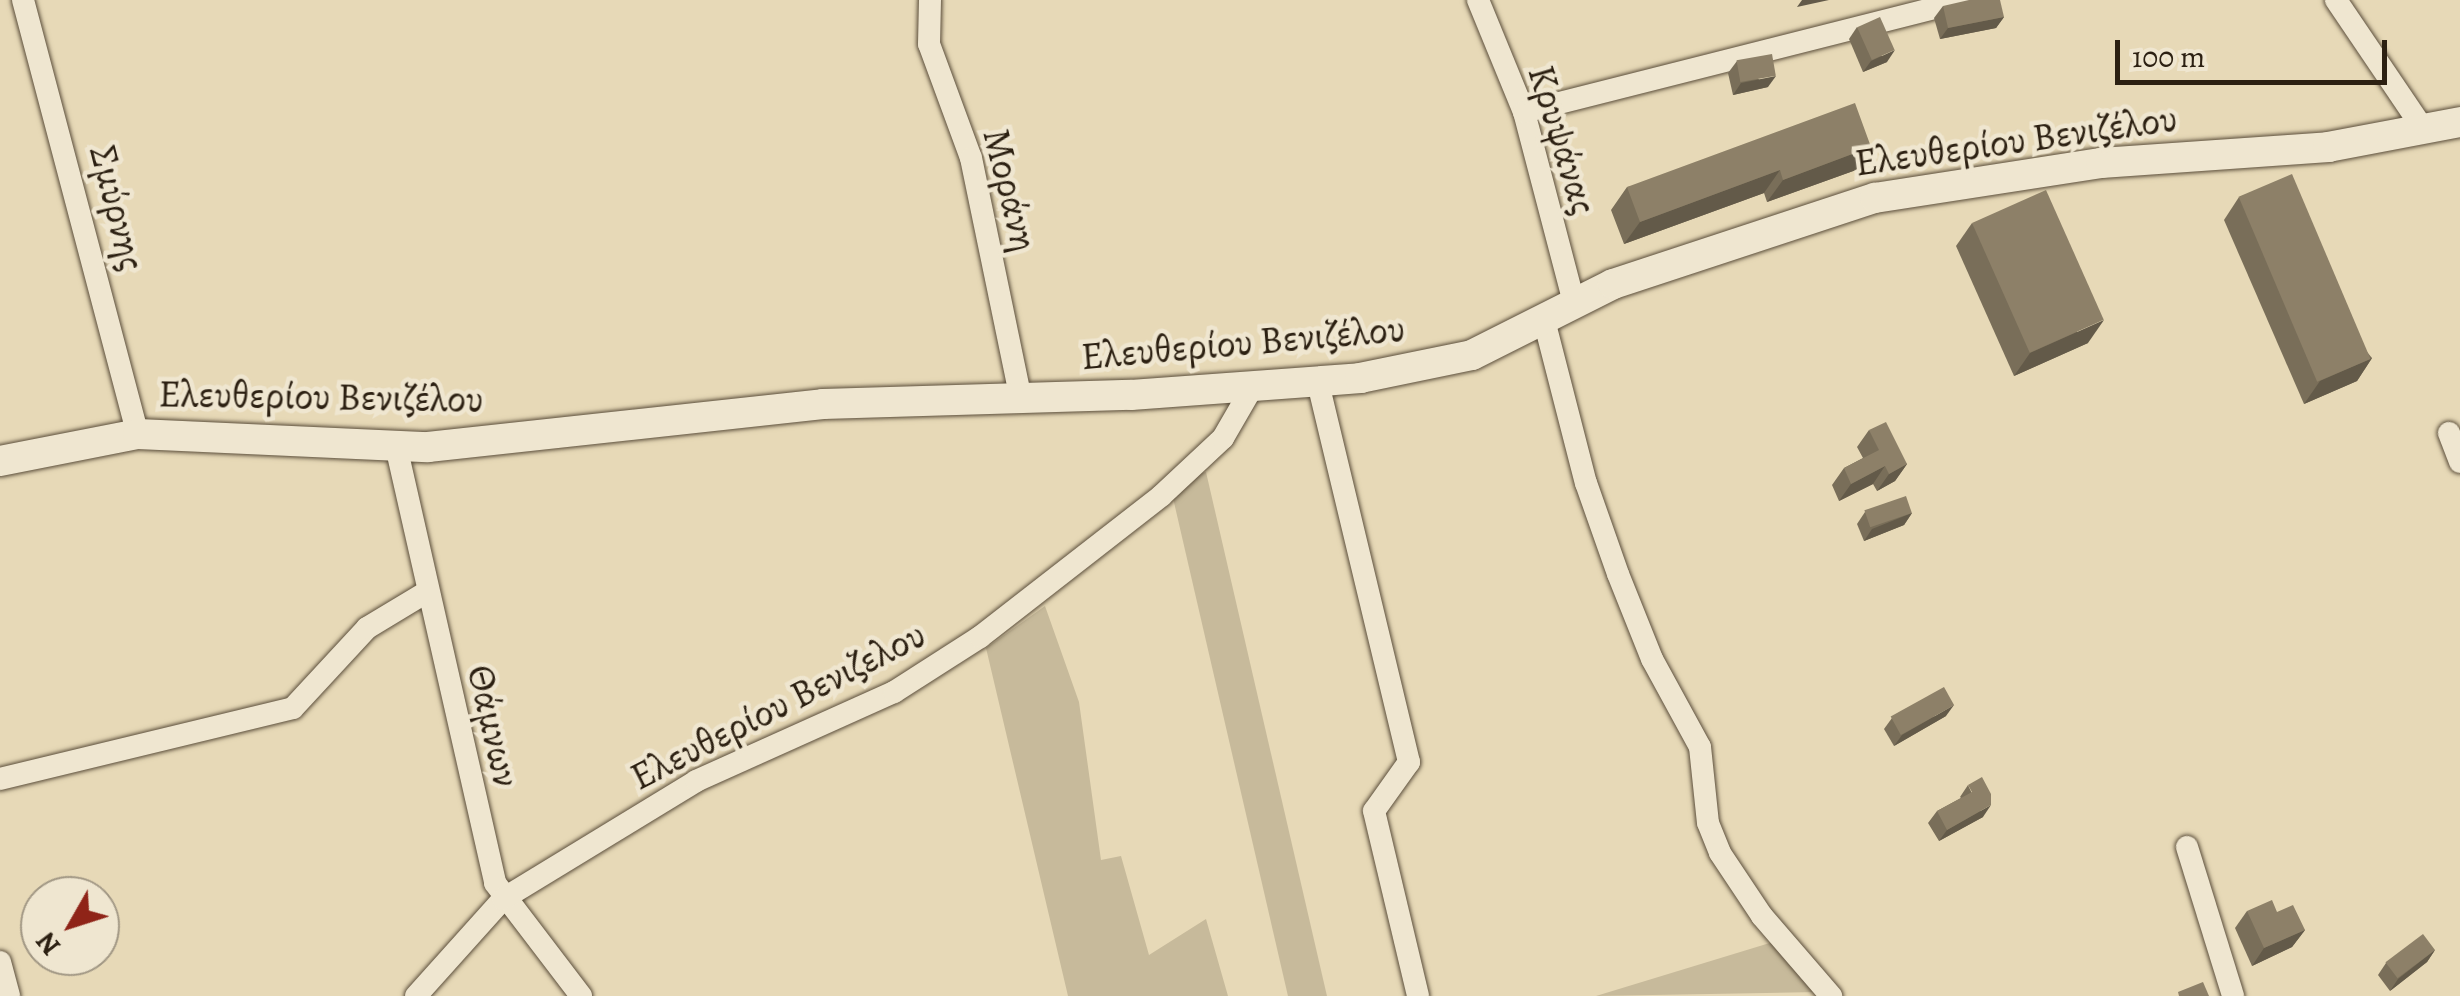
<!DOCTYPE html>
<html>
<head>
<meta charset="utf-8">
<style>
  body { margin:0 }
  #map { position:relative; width:2460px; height:996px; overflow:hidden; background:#e7d9b7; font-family:Alegreya,serif }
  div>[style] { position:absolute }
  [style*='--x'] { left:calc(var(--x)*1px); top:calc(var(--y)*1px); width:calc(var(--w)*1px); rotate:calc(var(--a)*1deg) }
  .green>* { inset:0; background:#c7ba9b; transform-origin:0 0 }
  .roads { filter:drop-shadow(0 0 2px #5b4e3b) drop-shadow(0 0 2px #5b4e3b) }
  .street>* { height:22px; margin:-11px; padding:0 11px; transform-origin:11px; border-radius:11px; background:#efe6d0 }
  .secondary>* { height:30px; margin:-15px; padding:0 15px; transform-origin:15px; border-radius:15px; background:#efe6d0 }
  .wall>* { inset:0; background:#796e59 }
  .shaded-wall>* { inset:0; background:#635a49 }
  .building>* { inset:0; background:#8d8068; transform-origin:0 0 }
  span { translate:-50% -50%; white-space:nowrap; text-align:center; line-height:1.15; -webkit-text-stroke:9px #efe6d0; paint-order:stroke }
  .street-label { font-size:38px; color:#2c2012 }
  .north { position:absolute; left:20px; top:876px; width:100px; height:100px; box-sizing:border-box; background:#efe6d0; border:2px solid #a19784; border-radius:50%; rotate:231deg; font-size:28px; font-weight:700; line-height:40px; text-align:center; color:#2c2012 }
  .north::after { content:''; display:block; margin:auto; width:35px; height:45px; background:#8f2418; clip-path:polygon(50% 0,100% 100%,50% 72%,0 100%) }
  .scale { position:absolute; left:2115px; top:40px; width:272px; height:45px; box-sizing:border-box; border:5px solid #2c2012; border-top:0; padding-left:12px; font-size:30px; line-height:35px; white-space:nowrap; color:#2c2012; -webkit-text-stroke:8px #efe6d0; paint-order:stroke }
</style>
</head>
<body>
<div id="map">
  <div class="green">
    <div style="left:1206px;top:472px;width:539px;height:38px;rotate:77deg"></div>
    <div style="clip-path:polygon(1045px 606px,1079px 702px,1101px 860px,1121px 856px,1149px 955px,1206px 919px,1228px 996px,1068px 996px,986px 648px)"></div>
    <div style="clip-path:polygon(1773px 942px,1819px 992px,1596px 996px)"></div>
  </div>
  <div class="roads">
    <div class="street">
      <div style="--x:23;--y:0;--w:449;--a:75.2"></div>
      <div style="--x:930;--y:0;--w:44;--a:91.3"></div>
      <div style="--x:929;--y:44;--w:121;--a:69.8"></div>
      <div style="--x:971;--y:158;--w:246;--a:78.3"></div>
      <div style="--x:1478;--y:0;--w:121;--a:67.7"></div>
      <div style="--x:1524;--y:112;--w:196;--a:75.3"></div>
      <div style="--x:2336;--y:0;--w:157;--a:55.9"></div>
      <div style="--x:1524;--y:112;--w:458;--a:-14.2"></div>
      <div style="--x:1544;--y:320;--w:168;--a:75.6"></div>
      <div style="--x:1586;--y:483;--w:96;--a:70.6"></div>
      <div style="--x:1618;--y:574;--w:92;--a:68.2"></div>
      <div style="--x:1652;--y:659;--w:100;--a:61.4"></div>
      <div style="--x:1700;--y:747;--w:76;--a:84"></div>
      <div style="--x:1708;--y:823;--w:32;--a:68"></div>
      <div style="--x:1720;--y:853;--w:76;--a:56.3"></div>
      <div style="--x:1762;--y:916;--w:106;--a:49.2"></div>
      <div style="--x:1318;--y:383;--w:390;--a:76.5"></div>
      <div style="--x:1409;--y:762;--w:60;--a:125.5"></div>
      <div style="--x:1374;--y:811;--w:190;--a:76.6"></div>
      <div style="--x:2449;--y:433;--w:31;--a:69"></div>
      <div style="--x:396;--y:446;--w:448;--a:77.2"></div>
      <div style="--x:495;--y:883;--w:142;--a:52.7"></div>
      <div style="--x:0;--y:779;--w:301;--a:-13.6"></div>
      <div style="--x:293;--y:708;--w:109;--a:-47.2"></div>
      <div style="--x:367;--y:628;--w:68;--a:-31.1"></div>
      <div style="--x:2187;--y:847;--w:156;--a:72.8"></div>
      <div style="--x:0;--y:962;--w:35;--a:75"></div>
      <div style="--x:416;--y:996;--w:130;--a:-48.1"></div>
      <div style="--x:503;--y:899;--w:226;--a:-31.4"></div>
      <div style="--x:696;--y:781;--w:217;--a:-24.2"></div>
      <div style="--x:894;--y:692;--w:102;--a:-32.6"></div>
      <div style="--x:980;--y:637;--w:229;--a:-37.9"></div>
      <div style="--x:1161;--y:496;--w:85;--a:-43.1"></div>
      <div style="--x:1223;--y:438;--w:58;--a:-59.9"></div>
    </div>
    <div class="secondary">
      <div style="--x:0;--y:461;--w:141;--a:-11.1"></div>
      <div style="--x:138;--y:434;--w:290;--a:2.6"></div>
      <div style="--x:428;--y:447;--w:397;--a:-6.2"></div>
      <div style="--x:823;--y:404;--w:308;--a:-1.7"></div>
      <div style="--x:1131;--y:395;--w:230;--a:-4.2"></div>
      <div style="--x:1360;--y:378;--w:114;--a:-11.6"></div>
      <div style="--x:1472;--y:355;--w:158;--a:-26.7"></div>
      <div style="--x:1613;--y:284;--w:276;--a:-18.2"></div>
      <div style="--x:1875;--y:198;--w:229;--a:-8.8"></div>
      <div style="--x:2101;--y:163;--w:228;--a:-4"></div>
      <div style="--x:2328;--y:147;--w:134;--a:-10.7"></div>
    </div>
  </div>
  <div class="wall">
    <div style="clip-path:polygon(1943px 6px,2004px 17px,1996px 28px,1940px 39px,1934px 18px)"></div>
    <div style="clip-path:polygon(1857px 27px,1887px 62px,1863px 72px,1849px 39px)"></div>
    <div style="clip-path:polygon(1737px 61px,1768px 87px,1733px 95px,1728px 73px)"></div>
    <div style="clip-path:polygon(1871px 147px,1856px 170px,1767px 202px,1764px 193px,1624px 244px,1611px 210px,1627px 187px)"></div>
    <div style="clip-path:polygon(2239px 197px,2372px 358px,2357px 381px,2304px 404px,2224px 220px)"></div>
    <div style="clip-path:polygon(1972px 223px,2088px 343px,2014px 376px,1956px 246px)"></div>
    <div style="clip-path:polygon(1869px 430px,1907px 464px,1895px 481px,1877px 491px,1873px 484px,1839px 501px,1832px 485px,1844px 468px,1863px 458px,1857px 447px)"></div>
    <div style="clip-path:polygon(1865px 512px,1912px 513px,1904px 525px,1864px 541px,1857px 524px)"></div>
    <div style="clip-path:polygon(1946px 716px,1894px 746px,1884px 729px,1892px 718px)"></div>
    <div style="clip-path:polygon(1968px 785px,1983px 817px,1939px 841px,1928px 823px,1937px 811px,1961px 798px,1960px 797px)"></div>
    <div style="clip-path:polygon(2247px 911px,2277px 912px,2305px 930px,2292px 947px,2252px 966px,2235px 928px)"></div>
    <div style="clip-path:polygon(2435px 950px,2427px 962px,2390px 991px,2378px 975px,2386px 963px)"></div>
  </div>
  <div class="shaded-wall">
    <div style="clip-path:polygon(1802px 0,1829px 0,1797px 7px)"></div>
    <div style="clip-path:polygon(2004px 17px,1996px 28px,1940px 39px,1948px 28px)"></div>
    <div style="clip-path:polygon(1895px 50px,1887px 62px,1863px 72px,1871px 61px)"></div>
    <div style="clip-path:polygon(1776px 76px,1768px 87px,1733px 95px,1741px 83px)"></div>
    <div style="clip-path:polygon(1871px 147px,1856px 170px,1767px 202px,1783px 180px)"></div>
    <div style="clip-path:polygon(1780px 170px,1764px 193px,1624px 244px,1640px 222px)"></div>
    <div style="clip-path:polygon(2104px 320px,2088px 343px,2014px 376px,2030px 353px)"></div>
    <div style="clip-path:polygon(2372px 358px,2357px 381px,2304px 404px,2320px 381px)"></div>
    <div style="clip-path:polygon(1907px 464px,1895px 481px,1877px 491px,1889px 474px)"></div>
    <div style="clip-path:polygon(1885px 466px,1873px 484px,1839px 501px,1851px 484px)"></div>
    <div style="clip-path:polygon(1912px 513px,1904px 525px,1864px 541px,1872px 529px)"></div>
    <div style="clip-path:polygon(1954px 705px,1946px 716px,1894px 746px,1902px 735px)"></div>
    <div style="clip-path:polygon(1991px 805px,1983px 817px,1939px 841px,1947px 830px)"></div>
    <div style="clip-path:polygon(2305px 930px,2292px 947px,2252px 966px,2264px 948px)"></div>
    <div style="clip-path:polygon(2435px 950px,2427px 962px,2390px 991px,2398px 979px)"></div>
  </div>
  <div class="building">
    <div style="clip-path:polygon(1969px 0,2000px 0,2004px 17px,1948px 28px,1943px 6px)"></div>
    <div style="left:1880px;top:17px;width:36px;height:25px;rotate:66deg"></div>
    <div style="left:1772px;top:54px;width:22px;height:36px;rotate:80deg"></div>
    <div style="clip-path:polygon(1855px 103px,1871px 147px,1783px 180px,1780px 170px,1640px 222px,1627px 187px)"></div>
    <div style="left:2292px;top:174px;width:201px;height:58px;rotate:67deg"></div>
    <div style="left:2046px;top:190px;width:142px;height:81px;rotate:66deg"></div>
    <div style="clip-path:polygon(1886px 422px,1907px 464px,1889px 474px,1885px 466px,1851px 484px,1844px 468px,1879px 450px,1869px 430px)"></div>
    <div style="left:1906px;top:496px;width:18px;height:44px;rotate:71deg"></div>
    <div style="left:1944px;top:687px;width:21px;height:61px;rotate:61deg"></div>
    <div style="clip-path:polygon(1982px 777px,1991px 794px,1991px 805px,1947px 830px,1937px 811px,1972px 792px,1968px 785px)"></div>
    <div style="clip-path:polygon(2272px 900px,2277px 912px,2293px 905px,2305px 930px,2264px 948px,2247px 911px)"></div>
    <div style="left:2423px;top:934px;width:20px;height:47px;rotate:53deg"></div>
    <div style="clip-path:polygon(2203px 982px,2209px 996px,2179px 996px,2178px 992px)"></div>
  </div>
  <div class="street-label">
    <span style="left:1562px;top:140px;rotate:73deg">Κρυψάνας</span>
    <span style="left:2016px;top:141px;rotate:-8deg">Ελευθερίου Βενιζέλου</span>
    <span style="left:1010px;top:190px;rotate:76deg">Μοράνη</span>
    <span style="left:117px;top:208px;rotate:76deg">Σμύρνης</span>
    <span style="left:1243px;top:343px;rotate:-5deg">Ελευθερίου Βενιζέλου</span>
    <span style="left:321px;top:397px;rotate:1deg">Ελευθερίου Βενιζέλου</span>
    <span style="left:778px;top:706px;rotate:-27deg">Ελευθερίου Βενιζελου</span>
    <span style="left:493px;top:726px;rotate:77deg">Θάμνων</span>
  </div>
  <div class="north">N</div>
  <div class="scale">100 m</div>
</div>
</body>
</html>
